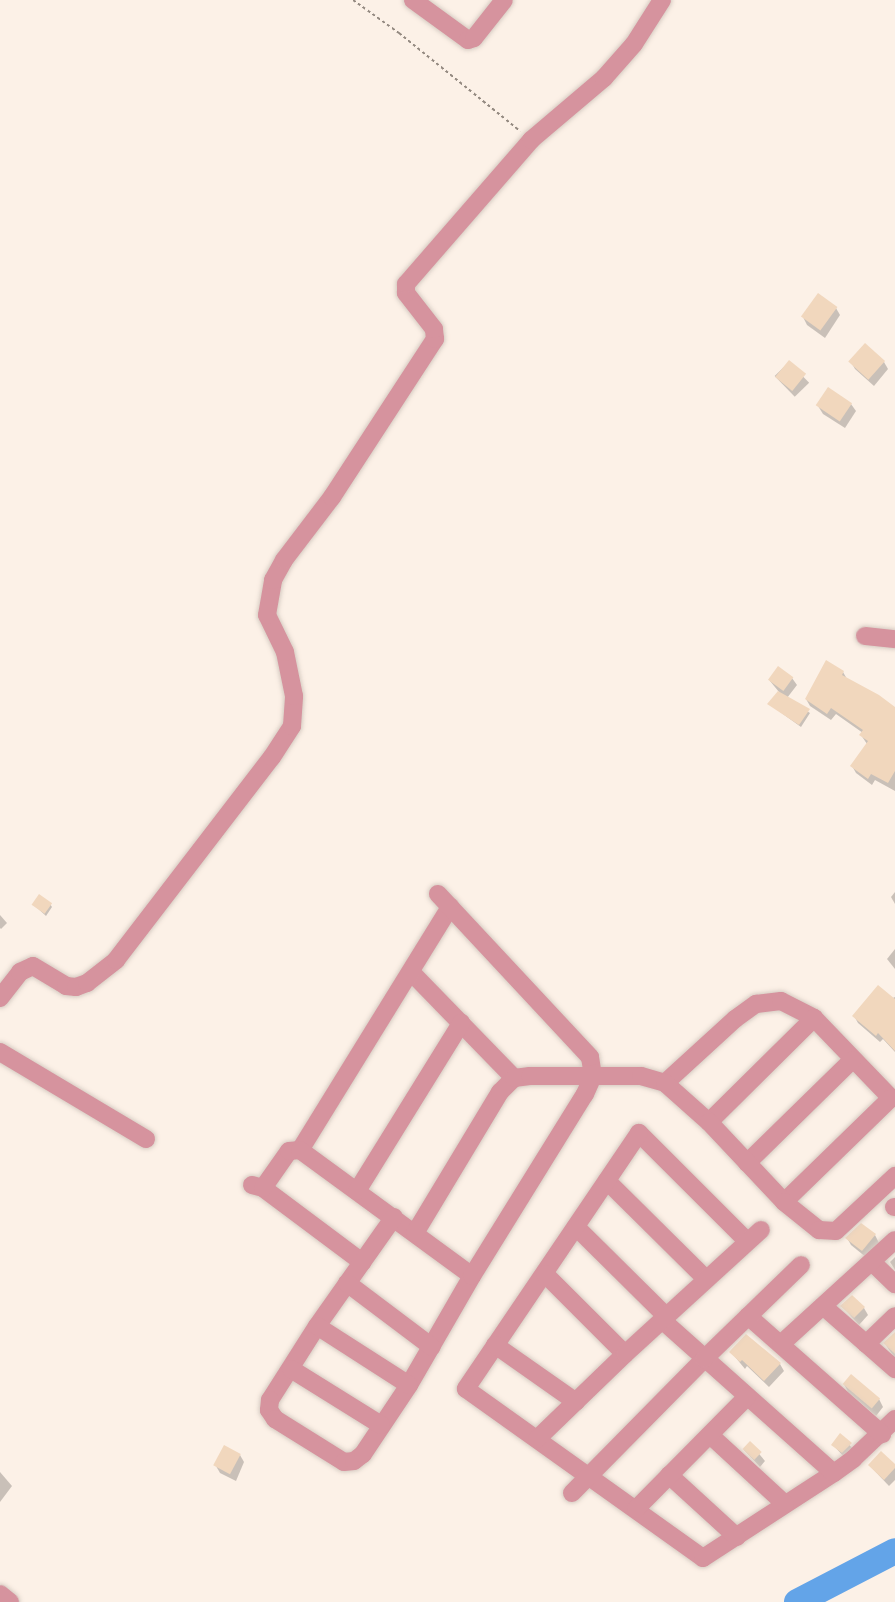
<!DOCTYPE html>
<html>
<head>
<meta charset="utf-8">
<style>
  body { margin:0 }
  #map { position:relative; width:895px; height:1602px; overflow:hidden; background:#fcf1e7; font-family:Mulish,sans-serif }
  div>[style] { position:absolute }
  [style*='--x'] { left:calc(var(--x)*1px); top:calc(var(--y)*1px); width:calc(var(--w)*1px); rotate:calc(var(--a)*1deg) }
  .shadow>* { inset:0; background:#0003; transform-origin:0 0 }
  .river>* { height:26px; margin:-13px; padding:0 13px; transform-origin:13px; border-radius:13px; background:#63a4e8 }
  .building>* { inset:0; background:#f1d7bd; transform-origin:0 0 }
  .path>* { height:2px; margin-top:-1px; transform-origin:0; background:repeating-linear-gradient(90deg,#938980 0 3px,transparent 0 6px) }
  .roads { filter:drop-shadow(0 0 2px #d7ccc3) drop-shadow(0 0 2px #d7ccc3) }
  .minor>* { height:18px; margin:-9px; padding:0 9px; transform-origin:9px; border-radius:9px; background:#d6939e }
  span { translate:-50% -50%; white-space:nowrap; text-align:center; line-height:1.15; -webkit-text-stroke:5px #fff; paint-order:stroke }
</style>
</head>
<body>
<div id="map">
  <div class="shadow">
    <div style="clip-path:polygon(836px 308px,840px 315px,825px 338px,807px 325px,803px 317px)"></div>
    <div style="left:789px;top:362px;width:29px;height:20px;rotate:46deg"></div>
    <div style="clip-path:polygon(851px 362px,884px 362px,888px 369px,874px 386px,855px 369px)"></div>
    <div style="clip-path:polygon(851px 404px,856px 411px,845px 428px,823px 414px,818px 406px)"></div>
    <div style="clip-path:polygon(779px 668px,792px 678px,797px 685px,787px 698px,810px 713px,801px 727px,769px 704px,779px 692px,770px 681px)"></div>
    <div style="clip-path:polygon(843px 672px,847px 679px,895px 709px,895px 791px,875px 780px,872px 785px,856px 773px,852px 766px,867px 744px,861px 735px,863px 733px,836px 714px,831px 720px,810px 706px,806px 699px)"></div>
    <div style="clip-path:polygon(895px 892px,895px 904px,891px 897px)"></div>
    <div style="clip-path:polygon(50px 904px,52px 907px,46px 916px,34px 905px)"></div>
    <div style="clip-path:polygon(0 915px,7px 923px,1px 929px,0 928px)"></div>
    <div style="clip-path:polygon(895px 949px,895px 969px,887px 959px)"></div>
    <div style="clip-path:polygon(895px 997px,895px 1052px,883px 1039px,880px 1042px,858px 1023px,854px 1016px)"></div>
    <div style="clip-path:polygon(875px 1235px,879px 1243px,867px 1258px,851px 1245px,847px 1238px)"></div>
    <div style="clip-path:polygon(895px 1257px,895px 1270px,890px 1262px)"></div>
    <div style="clip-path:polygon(842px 1306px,864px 1308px,868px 1315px,859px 1325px)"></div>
    <div style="clip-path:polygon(895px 1334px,895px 1358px,885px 1344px)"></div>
    <div style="clip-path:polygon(746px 1336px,780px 1364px,784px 1371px,769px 1387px,747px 1366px,745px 1369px,731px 1352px)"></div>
    <div style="clip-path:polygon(844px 1384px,879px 1399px,883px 1407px,876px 1416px,848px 1392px)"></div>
    <div style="left:841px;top:1436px;width:21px;height:12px;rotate:47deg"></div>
    <div style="clip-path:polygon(750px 1443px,765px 1461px,760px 1467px,744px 1450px)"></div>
    <div style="clip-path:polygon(240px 1455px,244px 1462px,236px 1481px,220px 1473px,216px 1466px)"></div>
    <div style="clip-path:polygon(870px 1466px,895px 1466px,895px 1480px,889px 1486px)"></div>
    <div style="clip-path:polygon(0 1472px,12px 1486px,0 1502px)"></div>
  </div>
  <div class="river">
    <div style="--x:797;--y:1602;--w:110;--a:-27.5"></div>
  </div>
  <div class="building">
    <div style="left:818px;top:293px;width:24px;height:29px;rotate:36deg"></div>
    <div style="left:865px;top:343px;width:27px;height:25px;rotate:42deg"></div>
    <div style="left:789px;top:360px;width:22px;height:22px;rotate:39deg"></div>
    <div style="left:828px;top:387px;width:29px;height:22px;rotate:34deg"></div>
    <div style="clip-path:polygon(826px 660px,844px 671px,842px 675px,879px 695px,895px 707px,895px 771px,888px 783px,871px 774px,868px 779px,850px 766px,868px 741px,859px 735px,863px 730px,831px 708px,827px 714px,805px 699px)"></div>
    <div style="left:778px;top:666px;width:19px;height:17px;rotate:36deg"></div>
    <div style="clip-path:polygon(778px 691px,810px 709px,799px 725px,767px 704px)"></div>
    <div style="left:39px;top:894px;width:16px;height:13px;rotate:35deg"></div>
    <div style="clip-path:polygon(878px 985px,895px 999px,895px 1051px,878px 1033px,876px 1036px,852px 1016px)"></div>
    <div style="clip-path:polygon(861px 1223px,876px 1234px,862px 1251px,845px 1238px)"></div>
    <div style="clip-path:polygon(852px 1295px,865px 1307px,854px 1318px,840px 1306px)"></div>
    <div style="clip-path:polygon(895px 1332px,895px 1354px,883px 1343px)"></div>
    <div style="clip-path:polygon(746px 1334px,781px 1363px,764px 1381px,742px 1360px,740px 1362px,729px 1352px)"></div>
    <div style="left:851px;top:1374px;width:38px;height:13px;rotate:40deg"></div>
    <div style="clip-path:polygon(840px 1433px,852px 1443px,842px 1453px,831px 1445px)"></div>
    <div style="left:750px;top:1441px;width:16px;height:11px;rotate:43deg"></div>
    <div style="left:224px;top:1445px;width:19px;height:23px;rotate:28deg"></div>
    <div style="clip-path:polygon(881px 1451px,895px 1464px,895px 1468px,884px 1480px,868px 1465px)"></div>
  </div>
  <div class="path">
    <div style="--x:353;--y:0;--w:57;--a:35.7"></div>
    <div style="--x:399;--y:33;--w:156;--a:39"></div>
  </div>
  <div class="roads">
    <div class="minor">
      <div style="--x:413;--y:0;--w:68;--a:36"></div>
      <div style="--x:468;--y:40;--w:6;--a:-18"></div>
      <div style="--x:474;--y:38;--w:48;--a:-51.7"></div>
      <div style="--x:865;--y:636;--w:30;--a:6"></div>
      <div style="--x:411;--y:972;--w:148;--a:45.8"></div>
      <div style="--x:0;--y:998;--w:33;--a:-52"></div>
      <div style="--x:20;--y:972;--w:14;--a:-25"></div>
      <div style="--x:33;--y:966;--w:39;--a:31"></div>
      <div style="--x:66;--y:986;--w:10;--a:6"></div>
      <div style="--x:76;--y:987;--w:12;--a:-20"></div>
      <div style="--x:87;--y:983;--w:37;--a:-38"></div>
      <div style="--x:116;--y:960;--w:256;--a:-52.5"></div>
      <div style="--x:272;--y:757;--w:37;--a:-57"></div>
      <div style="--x:292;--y:726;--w:30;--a:-86"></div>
      <div style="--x:294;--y:696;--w:45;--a:-101.6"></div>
      <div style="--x:285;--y:652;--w:41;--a:-115.9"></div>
      <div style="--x:267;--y:615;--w:36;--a:-80"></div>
      <div style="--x:273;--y:580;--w:23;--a:-61"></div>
      <div style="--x:284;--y:560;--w:79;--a:-52.7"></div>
      <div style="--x:332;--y:497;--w:189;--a:-56.9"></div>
      <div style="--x:435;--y:339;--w:10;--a:-96"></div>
      <div style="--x:434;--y:329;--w:46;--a:-127.9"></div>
      <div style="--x:406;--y:293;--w:9;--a:-90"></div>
      <div style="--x:406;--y:284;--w:191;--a:-49"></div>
      <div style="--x:531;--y:140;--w:96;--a:-40.3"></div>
      <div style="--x:604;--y:78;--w:45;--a:-48.6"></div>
      <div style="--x:634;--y:44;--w:52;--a:-57.5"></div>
      <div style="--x:0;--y:1052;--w:170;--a:30.8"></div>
      <div style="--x:665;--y:1083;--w:95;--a:-42.4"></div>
      <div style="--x:735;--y:1019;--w:26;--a:-36"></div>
      <div style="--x:756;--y:1004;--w:25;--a:-7"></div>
      <div style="--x:781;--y:1001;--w:37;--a:27"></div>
      <div style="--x:814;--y:1018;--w:111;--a:46.1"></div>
      <div style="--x:891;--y:1098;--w:149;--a:135.8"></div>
      <div style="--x:709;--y:1122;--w:148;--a:-44.7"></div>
      <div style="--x:300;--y:1150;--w:286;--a:-58.3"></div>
      <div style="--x:747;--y:1163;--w:147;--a:-44.4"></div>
      <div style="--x:607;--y:1181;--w:139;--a:44.7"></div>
      <div style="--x:252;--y:1185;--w:11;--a:15"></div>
      <div style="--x:263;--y:1188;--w:124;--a:36.8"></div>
      <div style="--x:263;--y:1188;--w:45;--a:-54.9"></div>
      <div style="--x:289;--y:1151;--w:11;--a:-5"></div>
      <div style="--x:300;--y:1150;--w:213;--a:36.2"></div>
      <div style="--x:357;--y:1191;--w:198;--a:-58.2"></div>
      <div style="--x:894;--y:1207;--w:1;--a:0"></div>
      <div style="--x:394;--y:1217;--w:133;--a:125.2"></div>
      <div style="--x:317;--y:1326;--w:88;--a:122.4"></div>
      <div style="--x:270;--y:1400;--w:10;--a:96"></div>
      <div style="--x:269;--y:1410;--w:11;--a:56"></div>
      <div style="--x:275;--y:1419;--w:81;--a:31.9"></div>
      <div style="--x:344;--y:1462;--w:10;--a:-6"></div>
      <div style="--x:354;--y:1461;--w:11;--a:-38"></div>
      <div style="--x:363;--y:1454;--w:83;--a:-56.3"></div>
      <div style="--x:409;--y:1385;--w:126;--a:-60"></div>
      <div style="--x:472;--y:1276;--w:214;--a:-58.2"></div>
      <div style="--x:585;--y:1094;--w:20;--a:-66"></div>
      <div style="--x:593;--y:1076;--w:19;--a:-99"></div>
      <div style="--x:590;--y:1057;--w:223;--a:-133"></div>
      <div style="--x:576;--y:1227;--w:127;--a:44.7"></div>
      <div style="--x:415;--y:1233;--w:165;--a:-58.9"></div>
      <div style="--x:500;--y:1092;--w:20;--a:-45"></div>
      <div style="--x:514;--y:1078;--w:16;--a:-7"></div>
      <div style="--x:530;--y:1076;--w:111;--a:0"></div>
      <div style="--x:641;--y:1076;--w:25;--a:16"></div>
      <div style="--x:665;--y:1083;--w:59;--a:41.6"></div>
      <div style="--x:709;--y:1122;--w:110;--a:46.8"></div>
      <div style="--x:784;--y:1202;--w:45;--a:38.7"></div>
      <div style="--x:819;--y:1230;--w:17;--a:3"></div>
      <div style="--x:836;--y:1231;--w:81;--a:-43"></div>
      <div style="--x:747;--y:1241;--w:153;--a:-135"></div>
      <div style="--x:639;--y:1133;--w:309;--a:124.1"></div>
      <div style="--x:466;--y:1389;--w:291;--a:35.5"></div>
      <div style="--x:703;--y:1558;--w:156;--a:-33"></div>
      <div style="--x:834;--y:1473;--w:24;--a:-36"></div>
      <div style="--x:853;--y:1459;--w:58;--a:-43.6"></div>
      <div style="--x:872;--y:1262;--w:32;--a:44"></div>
      <div style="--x:545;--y:1274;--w:113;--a:45"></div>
      <div style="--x:347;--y:1283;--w:106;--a:37"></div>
      <div style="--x:823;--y:1306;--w:96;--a:41.2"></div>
      <div style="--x:748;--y:1316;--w:179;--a:41.4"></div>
      <div style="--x:662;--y:1320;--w:230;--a:41.7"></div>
      <div style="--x:317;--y:1326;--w:109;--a:32.7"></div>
      <div style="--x:781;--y:1344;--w:154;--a:-42.4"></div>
      <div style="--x:866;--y:1344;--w:40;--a:-44"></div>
      <div style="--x:495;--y:1345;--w:99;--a:35.1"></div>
      <div style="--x:291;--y:1369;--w:106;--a:31.9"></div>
      <div style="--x:710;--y:1435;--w:102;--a:42.6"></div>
      <div style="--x:537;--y:1439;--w:122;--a:-44"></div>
      <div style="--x:625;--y:1354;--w:184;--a:-42.4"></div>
      <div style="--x:669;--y:1475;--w:92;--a:42.4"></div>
      <div style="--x:572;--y:1493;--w:188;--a:-45.4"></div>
      <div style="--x:704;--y:1359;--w:135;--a:-44.1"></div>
      <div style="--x:636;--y:1509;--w:158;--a:-45.3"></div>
      <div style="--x:0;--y:1594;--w:13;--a:39"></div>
    </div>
  </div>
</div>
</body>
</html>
